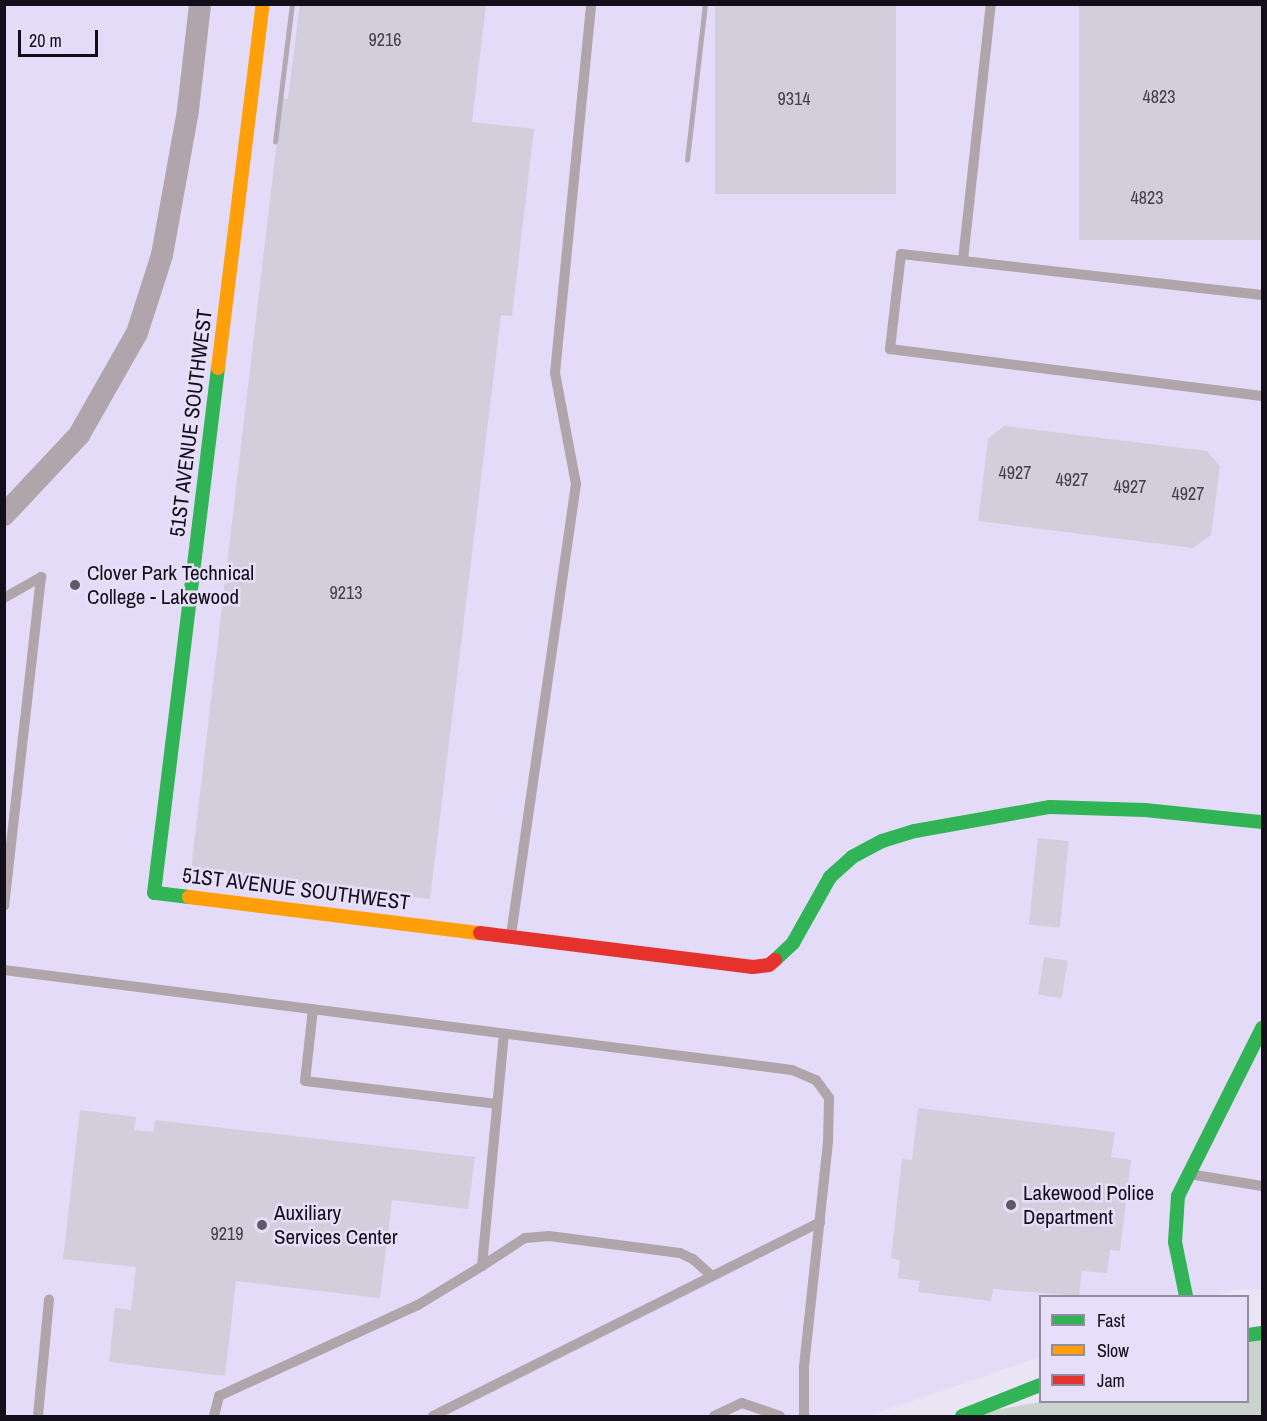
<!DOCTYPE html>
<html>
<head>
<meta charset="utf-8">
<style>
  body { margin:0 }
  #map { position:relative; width:1267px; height:1421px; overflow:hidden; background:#eae5f4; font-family:"Archivo Narrow",sans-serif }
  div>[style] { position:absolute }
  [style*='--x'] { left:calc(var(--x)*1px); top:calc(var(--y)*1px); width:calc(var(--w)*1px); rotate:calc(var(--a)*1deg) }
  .built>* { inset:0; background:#e4dbf8 }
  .green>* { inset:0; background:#cad3cd }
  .building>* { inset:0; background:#d2cedb; transform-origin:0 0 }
  .lane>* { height:10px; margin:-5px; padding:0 5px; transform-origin:5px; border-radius:5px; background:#b1a5ac }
  .street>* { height:22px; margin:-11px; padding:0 11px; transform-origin:11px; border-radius:11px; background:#b1a5ac }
  .fast>* { height:14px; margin:-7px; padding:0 7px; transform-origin:7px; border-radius:7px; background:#30b455 }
  .slow>* { height:14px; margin:-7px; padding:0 7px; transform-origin:7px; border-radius:7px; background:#ff9f0a }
  .jam>* { height:14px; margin:-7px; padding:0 7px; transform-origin:7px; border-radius:7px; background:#e5322d }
  .rail>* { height:4.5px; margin:-2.25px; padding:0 2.25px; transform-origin:2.25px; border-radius:2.25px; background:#b1aab3 }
  .dots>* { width:16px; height:16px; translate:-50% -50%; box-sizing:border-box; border:3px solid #e7dffa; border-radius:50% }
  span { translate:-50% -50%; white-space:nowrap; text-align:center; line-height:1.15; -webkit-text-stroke:5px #e7dffa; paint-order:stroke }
  .number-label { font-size:18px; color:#44404b }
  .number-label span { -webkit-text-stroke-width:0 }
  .street-label { font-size:21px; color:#130f1a }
  .poi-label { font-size:21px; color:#130f1a }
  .left { translate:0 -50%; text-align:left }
  .frame { position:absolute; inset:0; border:6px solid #130f1a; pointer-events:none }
  .legend { position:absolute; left:1039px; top:1295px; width:210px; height:108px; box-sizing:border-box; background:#e7dffa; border:2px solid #928ca0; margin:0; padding:8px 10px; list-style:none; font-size:18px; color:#130f1a }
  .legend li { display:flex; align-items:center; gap:12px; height:30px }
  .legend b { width:30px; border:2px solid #928ca0 }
  .scale { position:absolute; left:18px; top:30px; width:80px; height:27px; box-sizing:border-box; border:3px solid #130f1a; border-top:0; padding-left:8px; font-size:18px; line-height:21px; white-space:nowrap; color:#130f1a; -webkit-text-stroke:4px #e7dffa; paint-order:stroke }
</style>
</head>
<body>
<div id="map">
  <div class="built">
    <div style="clip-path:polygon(5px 5px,1262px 5px,1262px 1289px,1235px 1290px,1217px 1296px,1040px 1296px,1040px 1357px,869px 1416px,5px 1416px)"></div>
  </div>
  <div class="green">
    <div style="clip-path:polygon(1262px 1333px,1262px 1416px,962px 1416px,1040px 1402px,1248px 1402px,1248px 1335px)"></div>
  </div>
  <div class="building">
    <div style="clip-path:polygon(300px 4px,486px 4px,472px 122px,534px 129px,512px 316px,501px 315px,430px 899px,191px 870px,282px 98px,288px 99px)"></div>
    <div style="left:715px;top:4px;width:181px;height:190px"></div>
    <div style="left:1079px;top:4px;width:183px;height:236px"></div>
    <div style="clip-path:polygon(1004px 426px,1207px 451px,1220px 467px,1211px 535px,1193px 548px,978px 521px,988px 439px)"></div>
    <div style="left:1038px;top:838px;width:31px;height:87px;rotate:6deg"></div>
    <div style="left:1044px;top:957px;width:24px;height:38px;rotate:9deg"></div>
    <div style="clip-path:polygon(918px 1108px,1115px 1132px,1111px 1157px,1131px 1160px,1120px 1251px,1110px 1250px,1107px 1273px,1082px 1271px,1079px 1296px,993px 1289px,991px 1301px,918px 1292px,920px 1281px,898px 1278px,900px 1260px,891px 1258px,902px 1159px,912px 1160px)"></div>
    <div style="clip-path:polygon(80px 1110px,136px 1117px,134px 1130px,154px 1132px,155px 1120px,475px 1157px,468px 1209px,392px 1200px,380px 1298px,236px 1281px,225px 1376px,109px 1362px,115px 1308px,131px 1310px,136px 1267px,63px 1259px)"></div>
  </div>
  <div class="lane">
    <div style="--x:963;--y:260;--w:258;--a:-83.8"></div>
    <div style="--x:1262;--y:295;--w:363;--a:-173.5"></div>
    <div style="--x:901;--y:254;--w:96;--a:96.6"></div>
    <div style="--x:890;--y:349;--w:375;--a:7.2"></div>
    <div style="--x:4;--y:598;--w:43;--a:-29.6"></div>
    <div style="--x:41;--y:577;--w:331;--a:96.4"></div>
    <div style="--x:511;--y:935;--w:456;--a:-81.8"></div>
    <div style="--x:576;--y:484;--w:113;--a:-100.7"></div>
    <div style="--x:555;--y:373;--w:371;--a:-84.4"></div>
    <div style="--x:4;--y:970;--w:794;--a:7.23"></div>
    <div style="--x:792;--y:1070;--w:26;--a:23"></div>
    <div style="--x:816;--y:1080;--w:22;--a:54"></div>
    <div style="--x:829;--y:1098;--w:44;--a:91.3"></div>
    <div style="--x:828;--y:1142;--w:227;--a:96.1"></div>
    <div style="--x:804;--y:1368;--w:48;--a:90"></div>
    <div style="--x:313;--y:1009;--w:72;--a:96.3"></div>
    <div style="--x:305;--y:1081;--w:193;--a:6.8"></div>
    <div style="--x:1189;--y:1174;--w:74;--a:9.3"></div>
    <div style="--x:482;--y:1266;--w:51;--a:-33.1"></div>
    <div style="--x:525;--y:1238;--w:24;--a:-5"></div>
    <div style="--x:549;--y:1236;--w:132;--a:7.4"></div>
    <div style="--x:680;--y:1253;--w:14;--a:25"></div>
    <div style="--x:693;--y:1259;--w:25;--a:42"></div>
    <div style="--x:38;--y:1416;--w:117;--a:-84.6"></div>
    <div style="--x:214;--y:1416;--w:21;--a:-76"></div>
    <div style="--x:219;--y:1396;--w:219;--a:-24.6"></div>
    <div style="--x:418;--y:1305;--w:75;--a:-31.4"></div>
    <div style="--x:482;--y:1266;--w:232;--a:-84.6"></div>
    <div style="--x:433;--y:1416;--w:433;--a:-26.6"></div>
    <div style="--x:714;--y:1416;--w:31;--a:-25"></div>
    <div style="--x:742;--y:1403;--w:40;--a:18.9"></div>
  </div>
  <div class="street">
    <div style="--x:4;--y:515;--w:110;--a:-46.8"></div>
    <div style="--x:79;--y:435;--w:117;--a:-60.4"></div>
    <div style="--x:137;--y:333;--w:82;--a:-72.2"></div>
    <div style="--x:162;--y:255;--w:147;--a:-79.8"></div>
    <div style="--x:188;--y:110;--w:107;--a:-83.5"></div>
  </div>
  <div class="fast">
    <div style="--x:189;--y:897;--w:35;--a:-173"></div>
    <div style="--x:154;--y:893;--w:529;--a:-83.05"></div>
    <div style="--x:775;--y:960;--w:25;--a:-43"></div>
    <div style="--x:793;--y:943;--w:76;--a:-60.7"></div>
    <div style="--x:830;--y:877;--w:30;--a:-42"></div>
    <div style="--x:852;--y:857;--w:34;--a:-28"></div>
    <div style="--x:882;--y:841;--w:34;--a:-17"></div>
    <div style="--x:915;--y:831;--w:137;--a:-10.1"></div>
    <div style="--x:1050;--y:807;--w:95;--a:1.8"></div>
    <div style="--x:1145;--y:810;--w:118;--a:5.9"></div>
    <div style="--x:1186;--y:1296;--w:55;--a:-101.5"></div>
    <div style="--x:1175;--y:1242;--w:46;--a:-86.3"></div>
    <div style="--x:1178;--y:1196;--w:188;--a:-63.4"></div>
    <div style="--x:1248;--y:1335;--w:14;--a:-8"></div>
    <div style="--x:962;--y:1416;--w:84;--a:-21.7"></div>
  </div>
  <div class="slow">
    <div style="--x:218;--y:368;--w:367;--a:-83"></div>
    <div style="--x:189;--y:897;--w:293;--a:7.1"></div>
  </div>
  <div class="jam">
    <div style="--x:480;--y:933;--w:275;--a:7.1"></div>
    <div style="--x:753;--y:967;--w:16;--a:-7"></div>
    <div style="--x:769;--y:965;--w:8;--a:-40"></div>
  </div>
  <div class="rail">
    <div style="--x:275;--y:142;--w:139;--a:-83"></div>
    <div style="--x:687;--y:160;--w:157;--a:-83.4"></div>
  </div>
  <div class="dots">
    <div style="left:75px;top:585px;background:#5e5a66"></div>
    <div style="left:1011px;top:1205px;background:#5e5a66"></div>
    <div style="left:262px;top:1225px;background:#5e5a66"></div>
  </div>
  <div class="number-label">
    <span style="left:385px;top:40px">9216</span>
    <span style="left:1159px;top:97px">4823</span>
    <span style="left:794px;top:99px">9314</span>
    <span style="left:1147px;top:198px">4823</span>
    <span style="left:1015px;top:473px">4927</span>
    <span style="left:1072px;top:480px">4927</span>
    <span style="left:1130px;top:487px">4927</span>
    <span style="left:1188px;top:494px">4927</span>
    <span style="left:346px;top:593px">9213</span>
    <span style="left:227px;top:1234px">9219</span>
  </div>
  <div class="street-label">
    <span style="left:191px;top:423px;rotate:-83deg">51ST AVENUE SOUTHWEST</span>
    <span style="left:296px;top:889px;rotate:7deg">51ST AVENUE SOUTHWEST</span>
  </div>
  <div class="poi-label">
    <span class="left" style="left:87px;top:585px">Clover Park Technical<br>College - Lakewood</span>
    <span class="left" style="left:1023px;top:1205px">Lakewood Police<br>Department</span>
    <span class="left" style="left:274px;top:1225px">Auxiliary<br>Services Center</span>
  </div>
  <div class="frame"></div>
  <ul class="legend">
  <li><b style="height:8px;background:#30b455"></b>Fast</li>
  <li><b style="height:8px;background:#ff9f0a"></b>Slow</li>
  <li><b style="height:8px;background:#e5322d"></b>Jam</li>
  </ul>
  <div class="scale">20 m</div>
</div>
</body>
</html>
